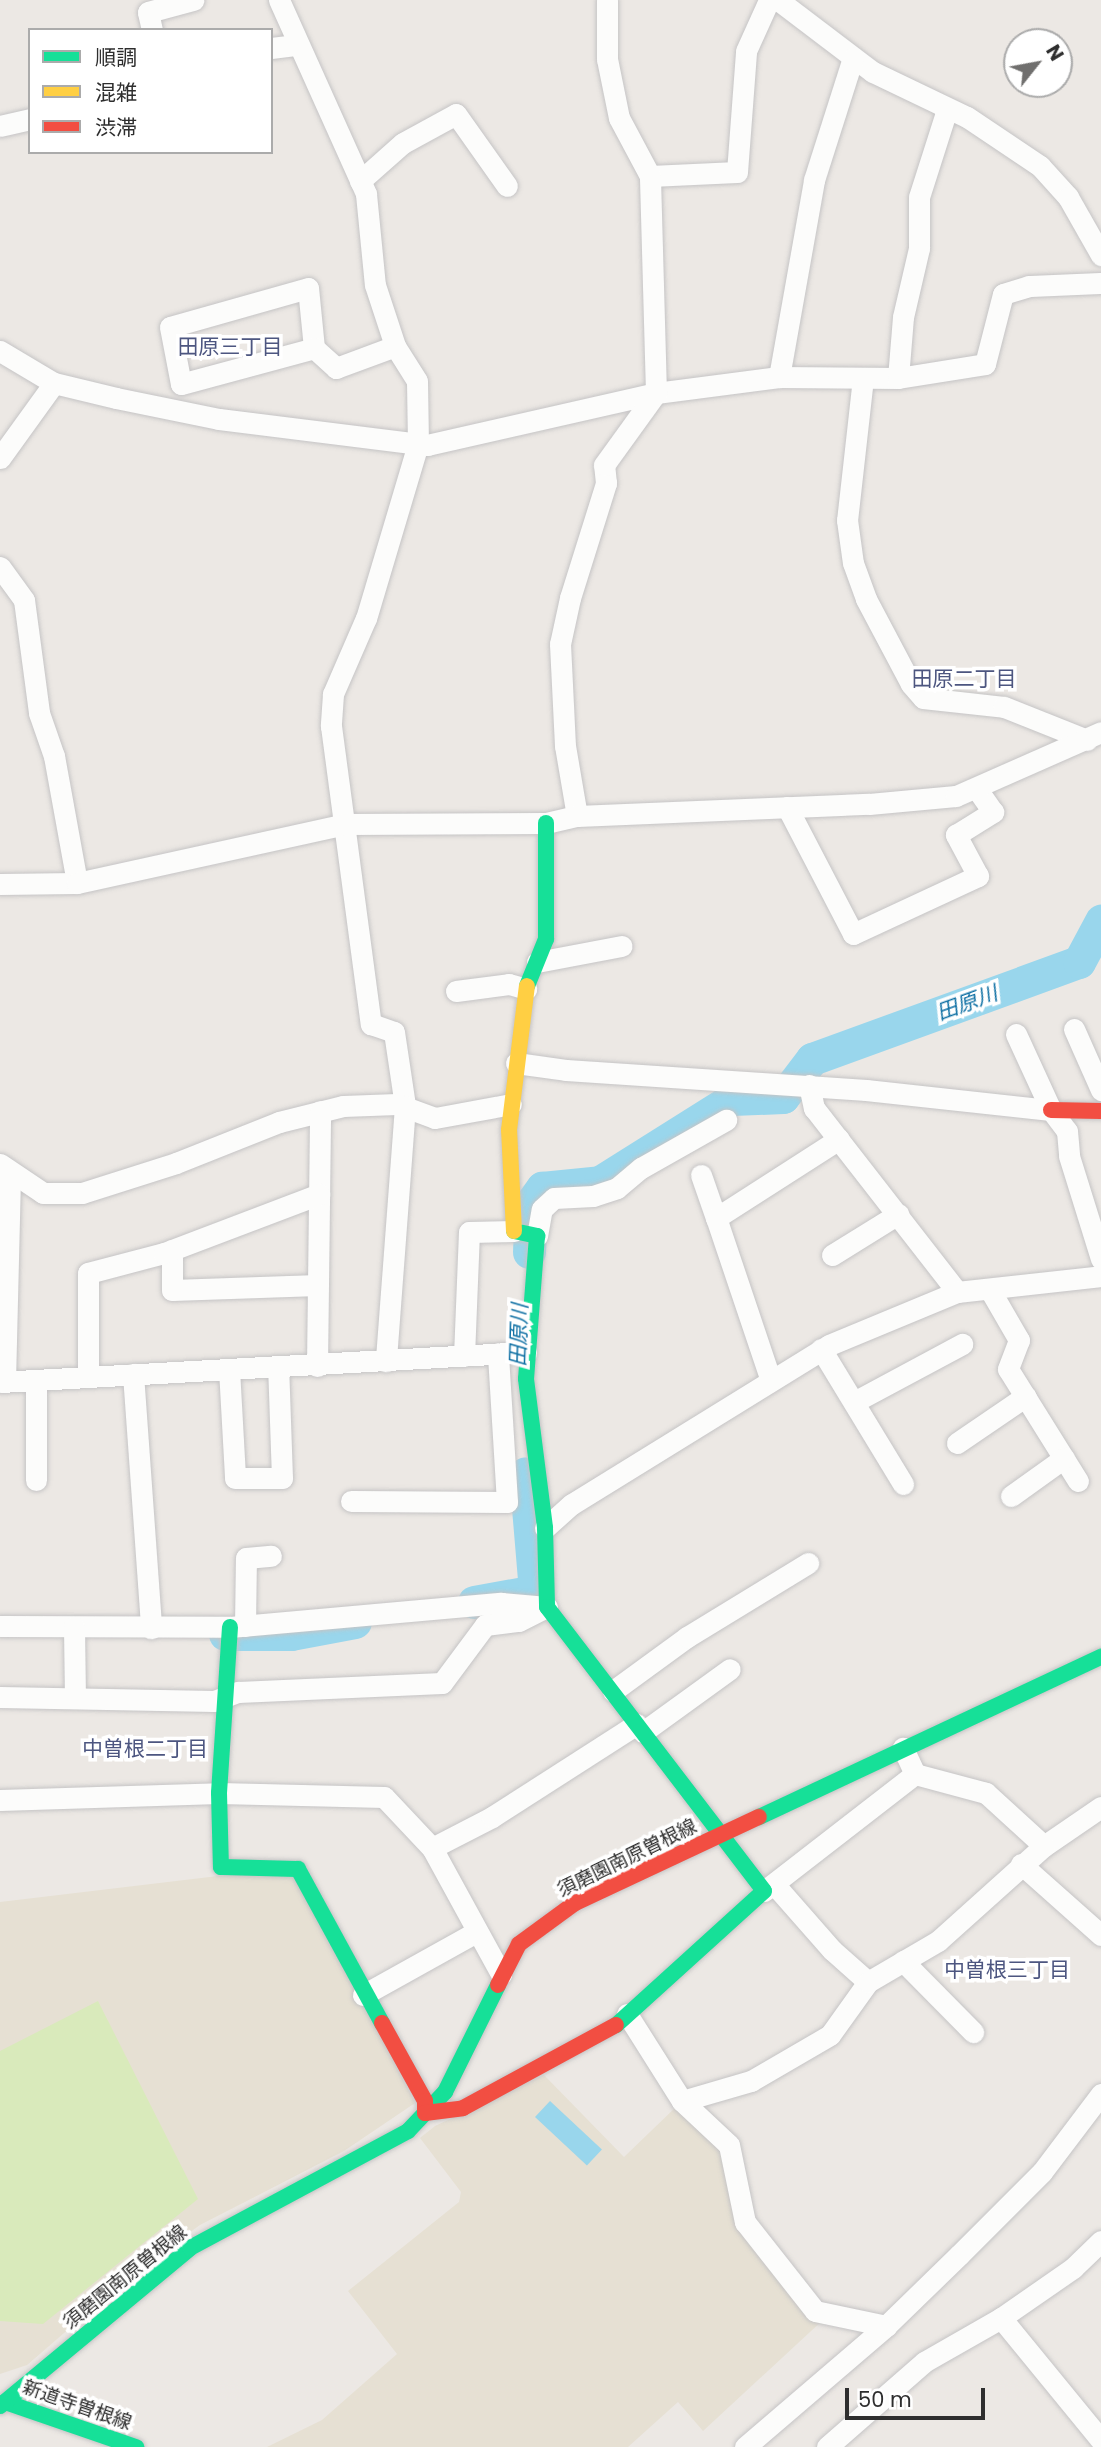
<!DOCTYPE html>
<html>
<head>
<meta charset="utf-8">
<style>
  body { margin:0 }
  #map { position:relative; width:1101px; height:2447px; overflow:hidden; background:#ece8e4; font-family:Poppins,"Noto Sans JP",sans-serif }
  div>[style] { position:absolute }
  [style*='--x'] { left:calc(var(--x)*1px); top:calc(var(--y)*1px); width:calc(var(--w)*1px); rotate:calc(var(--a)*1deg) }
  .education>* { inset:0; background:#e6e0d3 }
  .pitch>* { inset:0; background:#d9eabb }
  .water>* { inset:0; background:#99d6ec; transform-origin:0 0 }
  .river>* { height:33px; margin:-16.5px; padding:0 16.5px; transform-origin:16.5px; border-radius:16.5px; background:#99d6ec }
  .roads { filter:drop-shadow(0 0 2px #c5c4c5) drop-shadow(0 0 2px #c5c4c5) }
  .street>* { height:21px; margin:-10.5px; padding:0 10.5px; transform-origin:10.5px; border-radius:10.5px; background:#fcfcfb }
  .fast>* { height:16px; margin:-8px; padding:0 8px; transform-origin:8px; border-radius:8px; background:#16e098 }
  .slow>* { height:16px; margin:-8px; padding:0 8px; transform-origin:8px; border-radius:8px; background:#ffcf43 }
  .jam>* { height:16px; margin:-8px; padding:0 8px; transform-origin:8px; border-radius:8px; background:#f24e42 }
  span { translate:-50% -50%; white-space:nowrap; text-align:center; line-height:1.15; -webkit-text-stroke:7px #fff; paint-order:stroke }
  .street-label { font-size:19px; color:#2e2e2e }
  .neighbourhood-label { font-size:21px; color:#4d5680 }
  .water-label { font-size:21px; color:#0d6fa3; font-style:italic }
  .legend { position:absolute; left:28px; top:28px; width:245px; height:126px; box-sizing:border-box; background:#fff; border:2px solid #ababab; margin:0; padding:9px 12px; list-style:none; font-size:21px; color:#2e2e2e }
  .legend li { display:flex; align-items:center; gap:14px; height:35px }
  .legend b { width:35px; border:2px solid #ababab }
  .north { position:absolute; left:1003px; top:28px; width:70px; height:70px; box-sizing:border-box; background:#fff; border:2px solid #ababab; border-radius:50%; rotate:59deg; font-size:19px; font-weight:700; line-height:28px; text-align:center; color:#2e2e2e }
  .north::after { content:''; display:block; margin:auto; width:24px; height:32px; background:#706f6e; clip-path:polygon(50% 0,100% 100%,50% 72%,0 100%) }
  .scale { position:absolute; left:845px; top:2388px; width:140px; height:32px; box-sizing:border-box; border:4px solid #2e2e2e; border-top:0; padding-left:9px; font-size:21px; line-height:24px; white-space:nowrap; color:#2e2e2e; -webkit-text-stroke:5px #fff; paint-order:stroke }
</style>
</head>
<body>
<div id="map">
  <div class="education">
    <div style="clip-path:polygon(296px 1872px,415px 2103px,344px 2151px,200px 2225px,136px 2271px,27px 2365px,0 2374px,0 1902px,218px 1876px)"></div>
    <div style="clip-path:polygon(544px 2075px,624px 2157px,678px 2105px,724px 2146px,731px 2192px,824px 2319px,703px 2431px,678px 2402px,628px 2447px,267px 2447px,322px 2420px,397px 2354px,348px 2291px,459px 2202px,461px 2192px,420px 2138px,435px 2126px)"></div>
  </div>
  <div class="pitch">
    <div style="clip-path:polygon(98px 2001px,198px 2199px,43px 2324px,0 2321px,0 2051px)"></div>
  </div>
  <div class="water">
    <div style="left:550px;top:2101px;width:71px;height:22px;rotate:43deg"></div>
  </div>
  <div class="river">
    <div style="--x:529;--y:1252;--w:49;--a:-87.7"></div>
    <div style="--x:531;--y:1203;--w:19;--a:-54"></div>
    <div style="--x:542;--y:1188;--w:58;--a:-5.9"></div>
    <div style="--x:600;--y:1182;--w:156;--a:-32.2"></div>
    <div style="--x:732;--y:1099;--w:51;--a:-2.2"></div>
    <div style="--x:783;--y:1097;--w:48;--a:-52.7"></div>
    <div style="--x:812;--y:1059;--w:284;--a:-20"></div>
    <div style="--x:1079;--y:962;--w:47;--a:-61.8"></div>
    <div style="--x:474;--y:1602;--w:62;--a:-10.2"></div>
    <div style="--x:535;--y:1591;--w:118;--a:-94.8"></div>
    <div style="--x:225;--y:1634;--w:66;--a:0"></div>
    <div style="--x:291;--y:1634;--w:65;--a:-10.6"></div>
  </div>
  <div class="roads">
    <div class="street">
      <div style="--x:279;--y:0;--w:213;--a:65.8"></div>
      <div style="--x:366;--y:194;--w:91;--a:84.4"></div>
      <div style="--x:375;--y:285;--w:64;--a:71.8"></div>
      <div style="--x:395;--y:346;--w:41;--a:57.8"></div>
      <div style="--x:417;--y:381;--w:63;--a:89.1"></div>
      <div style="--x:418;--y:444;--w:182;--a:106.6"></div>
      <div style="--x:366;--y:618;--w:83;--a:113.5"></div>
      <div style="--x:333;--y:694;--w:32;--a:94"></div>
      <div style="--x:331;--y:726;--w:301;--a:82.4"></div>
      <div style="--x:371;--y:1024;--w:24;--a:19"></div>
      <div style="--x:394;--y:1032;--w:75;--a:81.5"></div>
      <div style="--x:405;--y:1106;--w:256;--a:94.3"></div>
      <div style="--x:778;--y:0;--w:119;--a:37.2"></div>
      <div style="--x:873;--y:72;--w:104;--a:25.6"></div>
      <div style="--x:967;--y:117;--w:88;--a:33.9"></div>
      <div style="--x:1040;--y:166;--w:42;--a:47.9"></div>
      <div style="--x:1068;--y:197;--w:67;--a:60.4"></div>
      <div style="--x:152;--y:30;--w:18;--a:-103"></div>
      <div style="--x:148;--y:12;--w:47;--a:-14.9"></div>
      <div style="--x:271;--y:48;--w:26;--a:-7"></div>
      <div style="--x:0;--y:126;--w:31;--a:-13"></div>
      <div style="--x:650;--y:176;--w:87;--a:-2.6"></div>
      <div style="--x:737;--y:172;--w:121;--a:-85.7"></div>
      <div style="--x:746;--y:51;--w:56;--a:-65.7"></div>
      <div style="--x:360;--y:181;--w:57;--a:-41.5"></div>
      <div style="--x:403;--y:143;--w:60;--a:-28.7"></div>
      <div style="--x:456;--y:114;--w:88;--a:54.7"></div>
      <div style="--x:314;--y:348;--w:60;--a:-95.7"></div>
      <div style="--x:308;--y:288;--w:143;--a:164.2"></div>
      <div style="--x:170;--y:327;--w:58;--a:79.1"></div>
      <div style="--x:181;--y:384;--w:138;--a:-15.1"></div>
      <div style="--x:314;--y:348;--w:30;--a:42"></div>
      <div style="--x:336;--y:368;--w:63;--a:-20.4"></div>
      <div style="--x:0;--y:351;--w:63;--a:30.7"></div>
      <div style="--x:54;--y:383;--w:64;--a:13.6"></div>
      <div style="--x:116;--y:398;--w:105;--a:11.5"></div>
      <div style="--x:219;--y:419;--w:210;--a:7.1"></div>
      <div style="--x:427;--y:445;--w:235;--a:-12.8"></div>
      <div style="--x:656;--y:393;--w:124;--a:-7.4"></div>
      <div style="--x:779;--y:377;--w:119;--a:0.5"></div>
      <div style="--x:898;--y:378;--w:61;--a:-85.3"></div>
      <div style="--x:903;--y:317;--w:71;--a:-76.9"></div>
      <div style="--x:919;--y:248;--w:51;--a:-90"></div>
      <div style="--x:919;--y:197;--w:92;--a:-72.3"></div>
      <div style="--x:779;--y:377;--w:200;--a:-79.9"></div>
      <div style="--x:814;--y:180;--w:128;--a:-72.3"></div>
      <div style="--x:863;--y:378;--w:143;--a:96.4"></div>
      <div style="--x:847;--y:520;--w:43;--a:82.1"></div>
      <div style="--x:853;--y:563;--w:38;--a:70"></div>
      <div style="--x:866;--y:599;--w:96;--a:62.1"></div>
      <div style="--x:911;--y:684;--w:18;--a:49"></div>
      <div style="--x:923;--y:698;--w:81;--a:6.3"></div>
      <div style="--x:1004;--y:707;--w:89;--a:21.7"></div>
      <div style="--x:898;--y:378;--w:88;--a:-9.1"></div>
      <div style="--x:985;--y:364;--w:72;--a:-75.6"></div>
      <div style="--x:1003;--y:294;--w:27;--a:-17"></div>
      <div style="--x:1029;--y:286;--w:72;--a:-2.4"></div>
      <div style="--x:0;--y:458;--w:92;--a:-54.2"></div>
      <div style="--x:0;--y:567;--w:41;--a:54"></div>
      <div style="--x:24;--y:600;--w:114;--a:82.4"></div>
      <div style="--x:39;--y:713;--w:46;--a:70.8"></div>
      <div style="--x:54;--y:756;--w:129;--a:79.7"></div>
      <div style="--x:787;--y:807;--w:143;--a:62.5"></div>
      <div style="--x:853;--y:934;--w:138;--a:-24.9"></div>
      <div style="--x:978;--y:876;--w:47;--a:-118.2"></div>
      <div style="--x:956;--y:835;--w:44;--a:-31.9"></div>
      <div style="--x:993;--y:812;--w:29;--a:-125"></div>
      <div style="--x:577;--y:816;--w:71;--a:-99.7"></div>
      <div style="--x:565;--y:746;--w:102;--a:-92.8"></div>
      <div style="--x:560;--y:644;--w:47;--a:-77.7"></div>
      <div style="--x:570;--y:598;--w:121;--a:-72.6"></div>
      <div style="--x:606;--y:483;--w:18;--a:-96"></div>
      <div style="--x:604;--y:465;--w:89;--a:-54.2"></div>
      <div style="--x:656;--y:393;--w:217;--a:-91.6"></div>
      <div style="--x:650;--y:176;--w:66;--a:-118.1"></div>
      <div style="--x:619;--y:118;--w:60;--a:-101.5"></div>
      <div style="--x:607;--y:59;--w:59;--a:-90"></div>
      <div style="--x:0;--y:884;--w:77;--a:-0.7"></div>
      <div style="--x:77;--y:883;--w:275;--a:-12.4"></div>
      <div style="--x:346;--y:824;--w:200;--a:-0.3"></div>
      <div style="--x:546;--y:823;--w:32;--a:-13"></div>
      <div style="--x:577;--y:816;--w:292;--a:-2.4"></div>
      <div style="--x:869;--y:804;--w:87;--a:-5.3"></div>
      <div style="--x:956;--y:796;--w:158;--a:-23.8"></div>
      <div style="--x:537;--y:962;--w:86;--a:-10.7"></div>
      <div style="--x:456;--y:991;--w:53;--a:-7.5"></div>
      <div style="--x:509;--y:984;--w:18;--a:16"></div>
      <div style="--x:1074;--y:1029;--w:67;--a:66.1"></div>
      <div style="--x:1016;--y:1034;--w:84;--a:65.3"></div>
      <div style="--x:1051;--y:1110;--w:26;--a:53"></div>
      <div style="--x:1067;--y:1131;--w:25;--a:85"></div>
      <div style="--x:1069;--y:1156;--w:108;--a:72.7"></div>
      <div style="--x:516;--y:1063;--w:50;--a:8"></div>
      <div style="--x:566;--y:1070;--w:301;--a:3.8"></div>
      <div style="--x:866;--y:1090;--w:186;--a:6.2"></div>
      <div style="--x:809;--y:1085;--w:24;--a:78"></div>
      <div style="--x:814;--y:1108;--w:233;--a:52.1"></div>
      <div style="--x:0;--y:1164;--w:52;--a:34"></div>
      <div style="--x:43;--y:1193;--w:39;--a:0"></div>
      <div style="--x:82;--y:1193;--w:99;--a:-17.7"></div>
      <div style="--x:176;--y:1163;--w:111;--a:-21.7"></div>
      <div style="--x:279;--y:1122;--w:66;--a:-14"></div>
      <div style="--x:343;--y:1106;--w:54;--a:-2.1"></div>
      <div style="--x:397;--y:1104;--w:40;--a:20.2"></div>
      <div style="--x:435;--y:1118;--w:77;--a:-10.4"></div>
      <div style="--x:701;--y:1175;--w:46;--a:70.8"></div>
      <div style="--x:537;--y:1236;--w:27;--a:-80"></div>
      <div style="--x:542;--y:1209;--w:16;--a:-43"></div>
      <div style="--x:554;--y:1198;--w:39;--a:-3"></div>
      <div style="--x:593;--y:1196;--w:25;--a:-18"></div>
      <div style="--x:617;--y:1188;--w:31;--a:-40"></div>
      <div style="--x:641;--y:1168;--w:98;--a:-29.5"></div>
      <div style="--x:172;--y:1250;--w:40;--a:90"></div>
      <div style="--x:172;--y:1290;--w:146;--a:-2"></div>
      <div style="--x:832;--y:1255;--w:78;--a:-31.8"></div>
      <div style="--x:990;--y:1290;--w:58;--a:59.9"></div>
      <div style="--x:1019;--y:1340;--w:31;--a:111"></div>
      <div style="--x:1008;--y:1369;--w:132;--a:58"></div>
      <div style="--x:821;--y:1349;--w:158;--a:58.7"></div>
      <div style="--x:464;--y:1356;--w:124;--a:-87.7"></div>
      <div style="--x:469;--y:1232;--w:45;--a:-1.3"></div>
      <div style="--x:317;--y:1366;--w:255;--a:-89.3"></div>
      <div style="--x:229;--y:1369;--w:109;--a:86.8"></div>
      <div style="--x:235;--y:1478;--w:47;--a:0"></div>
      <div style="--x:282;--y:1478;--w:112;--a:-92"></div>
      <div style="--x:133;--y:1374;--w:255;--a:85.9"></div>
      <div style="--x:88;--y:1376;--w:103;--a:-90"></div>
      <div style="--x:88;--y:1273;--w:79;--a:-14.7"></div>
      <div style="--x:164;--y:1253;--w:166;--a:-20.8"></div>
      <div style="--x:770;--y:1378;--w:169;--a:-108.6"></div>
      <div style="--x:716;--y:1218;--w:146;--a:-32.7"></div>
      <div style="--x:0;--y:1382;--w:527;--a:-3.26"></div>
      <div style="--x:5;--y:1382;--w:210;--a:-88.6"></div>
      <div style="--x:854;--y:1402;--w:123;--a:-28.2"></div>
      <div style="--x:957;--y:1443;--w:83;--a:-34.3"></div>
      <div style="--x:36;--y:1480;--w:100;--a:-90"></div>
      <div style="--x:1011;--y:1496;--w:65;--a:-35.6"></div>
      <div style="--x:351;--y:1501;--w:156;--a:0.4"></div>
      <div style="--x:507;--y:1502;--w:149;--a:-93.5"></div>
      <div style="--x:545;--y:1528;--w:36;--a:-42"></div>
      <div style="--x:572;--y:1504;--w:302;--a:-31.7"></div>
      <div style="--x:829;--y:1345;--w:139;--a:-22.5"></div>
      <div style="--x:957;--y:1292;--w:145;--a:-6.3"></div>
      <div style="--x:0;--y:1626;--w:230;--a:0.2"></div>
      <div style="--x:230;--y:1627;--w:272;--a:-5.1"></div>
      <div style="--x:501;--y:1603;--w:46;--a:5"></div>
      <div style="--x:245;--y:1626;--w:68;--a:-89.2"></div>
      <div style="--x:246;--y:1558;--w:25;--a:-5"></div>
      <div style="--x:74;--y:1627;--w:70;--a:89.2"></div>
      <div style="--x:613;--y:1691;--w:92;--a:-36.1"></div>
      <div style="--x:687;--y:1637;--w:142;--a:-31.4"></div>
      <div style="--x:0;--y:1697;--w:214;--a:1.1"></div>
      <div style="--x:214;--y:1701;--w:26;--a:-21"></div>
      <div style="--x:238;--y:1692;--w:204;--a:-2.5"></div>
      <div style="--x:442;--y:1683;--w:72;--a:-53.4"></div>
      <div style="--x:485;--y:1625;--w:34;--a:-7"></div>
      <div style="--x:519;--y:1621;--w:31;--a:-27"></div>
      <div style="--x:643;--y:1732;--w:107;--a:-35.9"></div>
      <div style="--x:0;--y:1800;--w:219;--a:-1.8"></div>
      <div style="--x:219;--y:1793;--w:165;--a:1.4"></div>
      <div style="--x:384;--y:1797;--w:70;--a:46.7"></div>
      <div style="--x:432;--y:1848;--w:144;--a:61.3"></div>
      <div style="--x:1044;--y:1846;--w:69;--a:-34.4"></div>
      <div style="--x:432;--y:1848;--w:68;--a:-27.3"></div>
      <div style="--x:492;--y:1817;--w:172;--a:-32.7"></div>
      <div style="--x:1021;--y:1864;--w:107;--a:41.6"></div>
      <div style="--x:774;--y:1884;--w:88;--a:48.7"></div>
      <div style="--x:832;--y:1950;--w:48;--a:41.6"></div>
      <div style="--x:764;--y:1891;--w:191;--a:-37.8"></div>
      <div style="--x:903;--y:1961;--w:100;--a:45.4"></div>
      <div style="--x:363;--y:1995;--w:129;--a:-29.1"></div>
      <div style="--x:627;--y:2014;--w:103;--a:57.7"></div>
      <div style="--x:682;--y:2101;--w:64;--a:43.1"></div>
      <div style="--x:729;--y:2145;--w:79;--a:78.3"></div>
      <div style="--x:745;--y:2222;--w:113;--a:51.8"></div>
      <div style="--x:815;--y:2311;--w:73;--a:11.9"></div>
      <div style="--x:682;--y:2101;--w:72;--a:-16.2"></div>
      <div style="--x:751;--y:2081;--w:91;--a:-30.2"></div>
      <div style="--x:830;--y:2035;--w:65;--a:-54.4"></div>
      <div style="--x:868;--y:1982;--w:81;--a:-30.4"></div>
      <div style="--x:938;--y:1941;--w:142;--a:-41.9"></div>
      <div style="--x:1044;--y:1846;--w:79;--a:-137.6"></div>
      <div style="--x:986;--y:1793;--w:73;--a:-165"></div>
      <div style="--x:915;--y:1774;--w:29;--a:-115"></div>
      <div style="--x:1001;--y:2318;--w:158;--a:50.7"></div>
      <div style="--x:745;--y:2447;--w:186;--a:-40.6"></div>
      <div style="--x:886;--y:2326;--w:102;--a:-44.2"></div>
      <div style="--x:959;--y:2255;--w:117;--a:-45"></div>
      <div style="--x:1042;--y:2172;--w:98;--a:-52.9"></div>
      <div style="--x:827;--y:2447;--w:129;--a:-41.2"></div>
      <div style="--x:924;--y:2362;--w:89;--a:-29.7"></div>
      <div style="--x:1001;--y:2318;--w:88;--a:-34.8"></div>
      <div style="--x:1073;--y:2268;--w:39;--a:-44"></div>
    </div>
    <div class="fast">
      <div style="--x:527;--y:986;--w:51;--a:-68"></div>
      <div style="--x:546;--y:939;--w:116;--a:-90"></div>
      <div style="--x:514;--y:1231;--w:24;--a:12"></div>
      <div style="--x:537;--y:1236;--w:143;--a:94.4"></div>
      <div style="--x:526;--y:1379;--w:150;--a:82.7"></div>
      <div style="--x:545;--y:1528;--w:79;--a:88.5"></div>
      <div style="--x:547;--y:1607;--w:357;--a:52.6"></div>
      <div style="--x:764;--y:1891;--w:200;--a:137.8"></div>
      <div style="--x:230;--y:1627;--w:166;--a:93.8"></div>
      <div style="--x:219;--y:1793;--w:74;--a:88.5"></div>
      <div style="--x:221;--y:1867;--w:77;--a:1.5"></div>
      <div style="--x:298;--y:1869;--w:175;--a:61.4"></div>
      <div style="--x:759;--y:1817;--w:378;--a:-25.1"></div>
      <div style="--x:5;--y:2402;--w:139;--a:19"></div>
      <div style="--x:0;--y:2406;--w:247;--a:-39.7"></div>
      <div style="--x:190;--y:2248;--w:247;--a:-28.2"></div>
      <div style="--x:408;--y:2131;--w:54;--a:-46.5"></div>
      <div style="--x:445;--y:2092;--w:119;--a:-63.6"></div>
    </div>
    <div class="slow">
      <div style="--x:514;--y:1231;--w:101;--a:-92.8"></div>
      <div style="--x:509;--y:1130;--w:145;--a:-82.9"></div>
    </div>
    <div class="jam">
      <div style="--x:1051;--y:1110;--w:50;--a:1.1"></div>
      <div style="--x:498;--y:1985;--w:46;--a:-62.9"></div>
      <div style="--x:519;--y:1944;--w:69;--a:-36.2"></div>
      <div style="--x:575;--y:1903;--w:203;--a:-25.1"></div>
      <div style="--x:382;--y:2023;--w:89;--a:61.1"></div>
      <div style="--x:425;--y:2101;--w:12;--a:90"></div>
      <div style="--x:425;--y:2113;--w:38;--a:-7"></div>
      <div style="--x:463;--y:2108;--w:174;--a:-28.5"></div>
    </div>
  </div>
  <div class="street-label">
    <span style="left:627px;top:1858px;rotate:-26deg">須磨園南原曽根線</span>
    <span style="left:125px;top:2277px;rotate:-39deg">須磨園南原曽根線</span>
    <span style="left:77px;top:2405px;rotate:19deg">新道寺曽根線</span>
  </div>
  <div class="neighbourhood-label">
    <span style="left:230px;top:347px">田原三丁目</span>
    <span style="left:964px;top:679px">田原二丁目</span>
    <span style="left:145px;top:1749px">中曽根二丁目</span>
    <span style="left:1007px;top:1970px">中曽根三丁目</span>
  </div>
  <div class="water-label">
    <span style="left:967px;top:1003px;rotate:-20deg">田原川</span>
    <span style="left:519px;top:1335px;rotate:-88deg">田原川</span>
  </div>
  <ul class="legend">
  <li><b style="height:9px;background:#16e098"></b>順調</li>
  <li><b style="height:9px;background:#ffcf43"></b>混雑</li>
  <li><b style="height:9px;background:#f24e42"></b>渋滞</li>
  </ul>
  <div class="north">N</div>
  <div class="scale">50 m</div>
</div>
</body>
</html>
